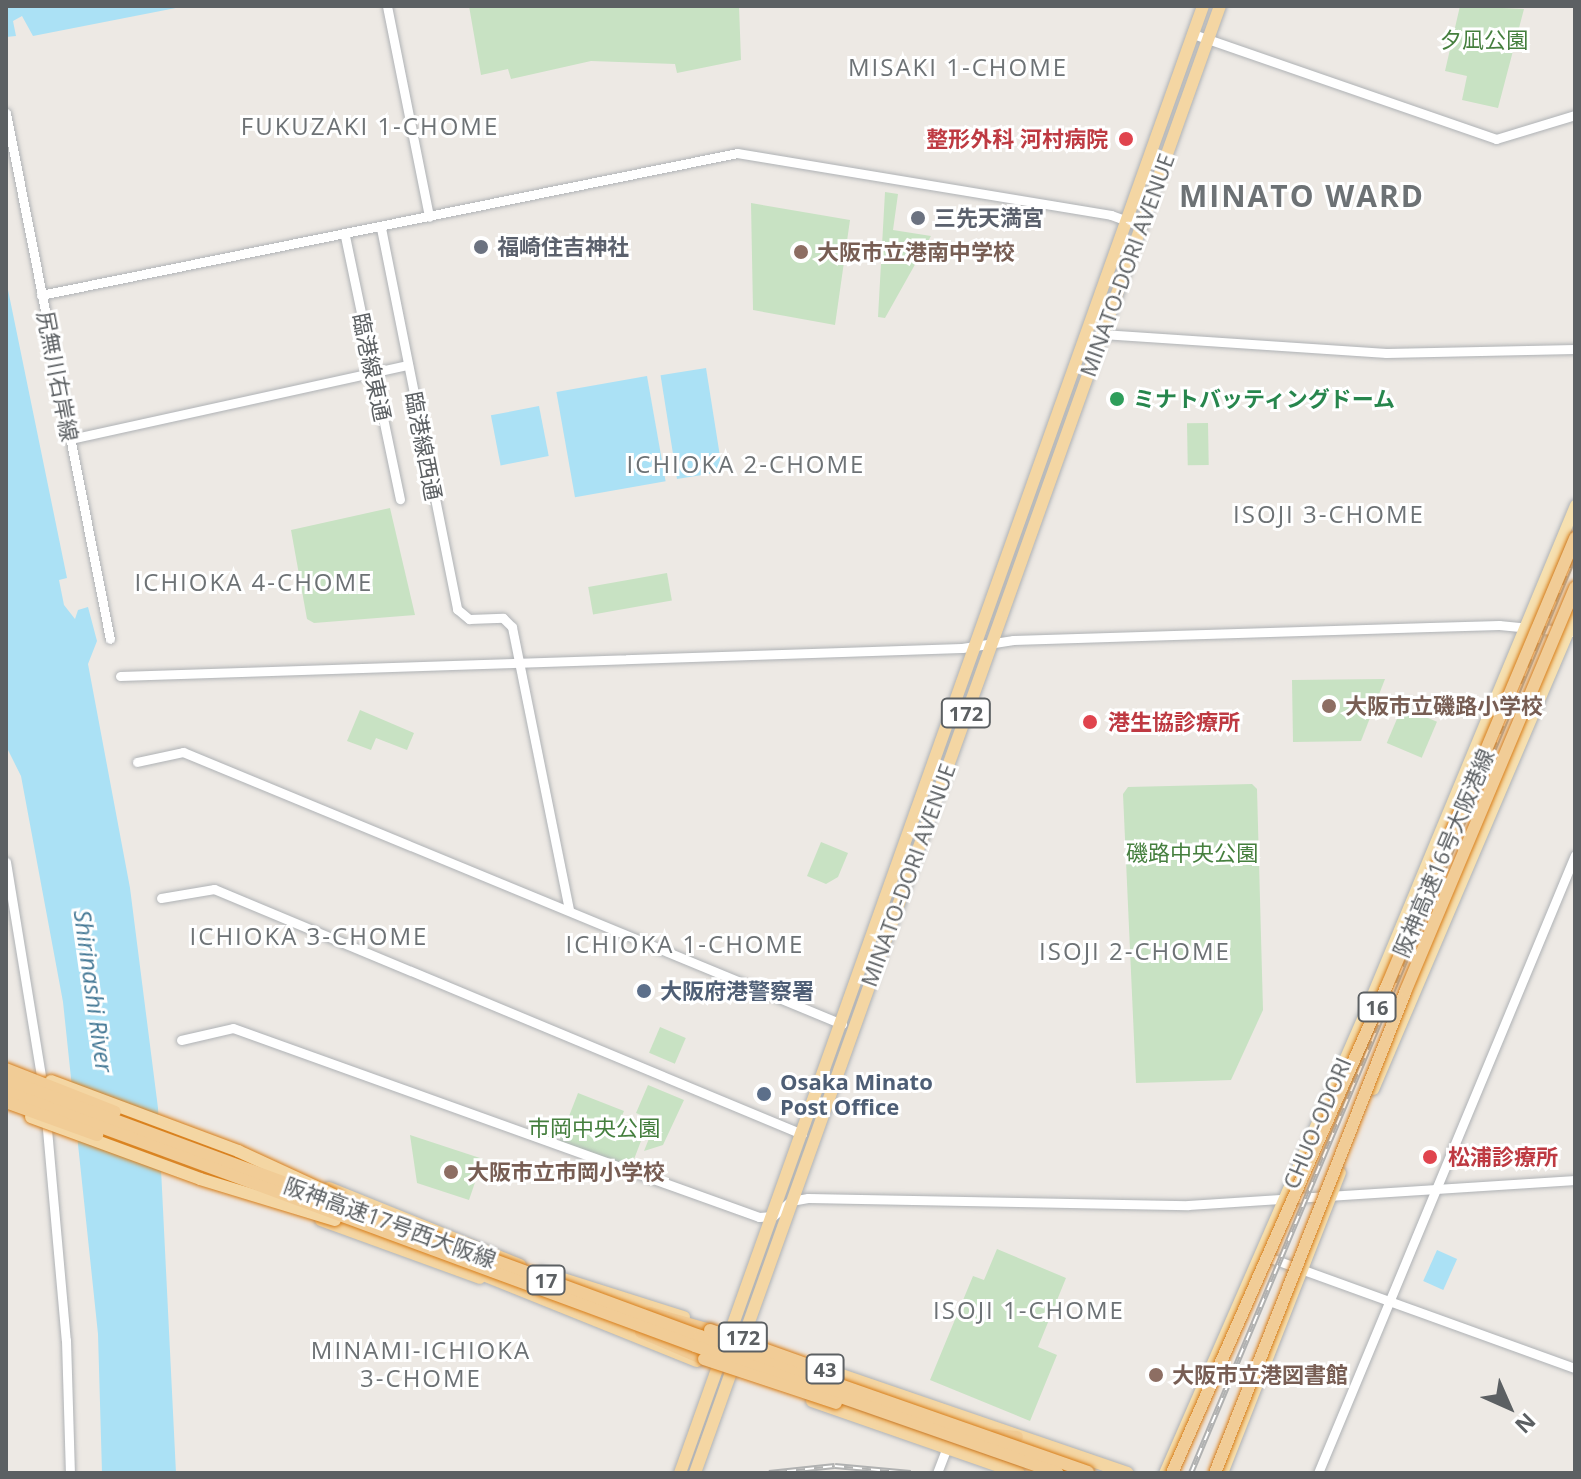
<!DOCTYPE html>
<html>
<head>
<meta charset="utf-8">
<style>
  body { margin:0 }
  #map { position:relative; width:1581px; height:1479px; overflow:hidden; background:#ede9e4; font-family:"Open Sans","Noto Sans JP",sans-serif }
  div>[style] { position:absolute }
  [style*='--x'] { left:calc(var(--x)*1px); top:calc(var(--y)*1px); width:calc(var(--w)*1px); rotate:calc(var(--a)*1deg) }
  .green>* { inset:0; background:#c8e2c3; transform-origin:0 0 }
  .water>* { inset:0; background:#abe1f5; transform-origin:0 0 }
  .roads { filter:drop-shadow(0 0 2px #afb2b5) drop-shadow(0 0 2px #afb2b5) }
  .tertiary>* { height:9px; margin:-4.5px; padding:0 4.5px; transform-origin:4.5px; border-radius:4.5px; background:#fff }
  .primary>* { height:11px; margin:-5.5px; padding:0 5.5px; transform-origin:5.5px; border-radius:5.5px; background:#f6e0b0 }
  .trunk>* { height:12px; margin:-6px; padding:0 6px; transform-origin:6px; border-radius:6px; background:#f4d6a3 }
  .motorway>* { height:12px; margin:-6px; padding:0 6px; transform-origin:6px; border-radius:6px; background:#f1cc96 }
  .rail>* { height:6px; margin-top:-3px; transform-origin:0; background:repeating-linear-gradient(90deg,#fff 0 9px,#b0b1b1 0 18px); box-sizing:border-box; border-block:2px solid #b0b1b1 }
  .bridges { filter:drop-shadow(0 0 2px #d87e19) drop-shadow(0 0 2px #d87e19) }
  .trunk-bridge>* { height:12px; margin:-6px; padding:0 6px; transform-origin:6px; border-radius:6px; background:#f4d6a3 }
  .motorway-bridge>* { height:12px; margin:-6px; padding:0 6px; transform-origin:6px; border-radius:6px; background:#f1cc96 }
  .dots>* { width:22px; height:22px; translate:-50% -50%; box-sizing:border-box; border:4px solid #fff; border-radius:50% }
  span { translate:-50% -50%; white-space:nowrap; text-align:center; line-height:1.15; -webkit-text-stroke:6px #fff; paint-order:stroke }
  .shield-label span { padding:2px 6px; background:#fff; border:2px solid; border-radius:6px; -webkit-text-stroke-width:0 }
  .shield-label { font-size:20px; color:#5c6063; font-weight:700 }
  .park-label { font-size:22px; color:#457f3e }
  .health-label { font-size:22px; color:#be3a42; font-weight:700 }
  .right { translate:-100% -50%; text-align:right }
  .left { translate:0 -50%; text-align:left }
  .worship-label { font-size:22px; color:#5b616d; font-weight:700 }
  .education-label { font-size:22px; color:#785e54; font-weight:700 }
  .street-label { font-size:22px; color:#5c6063 }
  .leisure-label { font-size:22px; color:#27864d; font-weight:700 }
  .service-label { font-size:22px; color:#4e5e75; font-weight:700 }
  .neighbourhood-label { font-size:24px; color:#6d7275; letter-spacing:2px }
  .water-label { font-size:24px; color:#447895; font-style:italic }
  .district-label { font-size:30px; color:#6d7275; font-weight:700; letter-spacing:2px }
  .frame { position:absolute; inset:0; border:8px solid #5c6063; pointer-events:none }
  .north { position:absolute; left:1469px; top:1367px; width:80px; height:80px; -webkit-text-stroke:6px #fff; paint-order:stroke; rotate:135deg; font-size:22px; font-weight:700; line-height:32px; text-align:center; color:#5c6063 }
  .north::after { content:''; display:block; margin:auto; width:28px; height:36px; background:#5c6063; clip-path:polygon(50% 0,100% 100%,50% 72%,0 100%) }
</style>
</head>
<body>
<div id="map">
  <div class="green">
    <div style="clip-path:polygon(469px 6px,739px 6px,741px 60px,677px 73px,675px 64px,591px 61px,511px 79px,508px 69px,481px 75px)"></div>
    <div style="clip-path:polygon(1460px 6px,1524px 9px,1498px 108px,1462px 100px,1467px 76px,1445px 71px)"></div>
    <div style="clip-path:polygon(885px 192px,898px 194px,893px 230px,931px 236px,885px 318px,878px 317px)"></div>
    <div style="clip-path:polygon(751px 203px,850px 220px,835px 325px,753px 310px)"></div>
    <div style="left:1208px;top:423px;width:42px;height:21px;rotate:89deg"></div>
    <div style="clip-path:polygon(390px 508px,415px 615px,314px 623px,307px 619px,291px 530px)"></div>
    <div style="left:667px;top:573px;width:28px;height:80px;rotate:80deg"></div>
    <div style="clip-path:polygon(1385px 679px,1361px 741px,1293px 742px,1292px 680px)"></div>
    <div style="left:1402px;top:707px;width:38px;height:39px;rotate:23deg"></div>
    <div style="clip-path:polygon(360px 710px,414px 733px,407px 750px,376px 738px,371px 750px,347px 741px)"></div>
    <div style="clip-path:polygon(1252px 784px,1257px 789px,1263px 1010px,1231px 1080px,1136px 1083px,1123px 794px,1128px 787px)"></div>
    <div style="clip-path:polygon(821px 842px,848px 853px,838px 877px,826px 884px,807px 876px)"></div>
    <div style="left:660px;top:1027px;width:28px;height:28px;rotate:23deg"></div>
    <div style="clip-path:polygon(648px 1085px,684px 1100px,663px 1145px,644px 1151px,656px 1121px,636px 1113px)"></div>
    <div style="clip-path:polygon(578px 1093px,624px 1111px,621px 1118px,646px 1128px,631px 1167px,559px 1142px)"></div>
    <div style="clip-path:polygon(410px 1135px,483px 1159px,469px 1200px,417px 1183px)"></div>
    <div style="clip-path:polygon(997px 1249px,1066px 1278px,1038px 1347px,1057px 1355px,1030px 1421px,930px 1380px,973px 1276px,984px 1280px)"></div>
  </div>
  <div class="water">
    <div style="clip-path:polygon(6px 6px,12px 8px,186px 6px,33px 36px,22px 16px,13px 21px,16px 36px,6px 37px)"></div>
    <div style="clip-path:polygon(6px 280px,67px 578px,59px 580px,64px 605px,75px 619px,78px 610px,88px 607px,97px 641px,88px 664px,130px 888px,158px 1108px,176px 1473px,102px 1473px,98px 1334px,63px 1002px,21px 776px,6px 746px)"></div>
    <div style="left:706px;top:368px;width:105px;height:46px;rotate:81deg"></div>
    <div style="left:647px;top:376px;width:107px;height:92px;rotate:80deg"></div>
    <div style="left:539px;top:406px;width:51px;height:49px;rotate:79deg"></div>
    <div style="left:1437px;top:1250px;width:22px;height:34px;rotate:24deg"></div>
  </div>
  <div class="roads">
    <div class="tertiary">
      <div style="--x:387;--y:6;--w:215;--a:78.7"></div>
      <div style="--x:1193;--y:34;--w:321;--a:19.1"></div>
      <div style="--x:1496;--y:139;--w:83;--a:-16.9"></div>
      <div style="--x:6;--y:113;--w:536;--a:78.82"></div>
      <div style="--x:381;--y:228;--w:389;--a:78.7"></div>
      <div style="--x:457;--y:609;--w:16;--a:40"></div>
      <div style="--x:469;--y:619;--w:34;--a:-2"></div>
      <div style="--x:503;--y:618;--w:13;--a:45"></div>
      <div style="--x:512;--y:627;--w:288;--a:78.6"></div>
      <div style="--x:345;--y:236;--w:269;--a:78.2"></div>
      <div style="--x:41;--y:295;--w:710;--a:-11.53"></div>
      <div style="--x:737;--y:153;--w:379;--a:9.4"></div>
      <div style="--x:1111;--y:215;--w:32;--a:20"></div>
      <div style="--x:1086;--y:338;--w:16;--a:-14"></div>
      <div style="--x:1102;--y:334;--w:285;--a:3.8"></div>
      <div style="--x:1386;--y:353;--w:189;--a:-1.2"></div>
      <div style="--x:71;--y:439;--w:345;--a:-12.4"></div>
      <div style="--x:120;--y:676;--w:842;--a:-1.9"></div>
      <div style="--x:962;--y:648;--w:52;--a:-8.9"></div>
      <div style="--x:1013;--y:640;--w:417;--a:-1.8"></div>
      <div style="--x:1430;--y:627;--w:69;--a:-1.7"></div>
      <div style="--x:1499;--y:625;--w:76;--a:5.3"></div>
      <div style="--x:137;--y:762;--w:47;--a:-12.3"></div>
      <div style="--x:183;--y:752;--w:713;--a:22.43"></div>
      <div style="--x:6;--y:862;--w:229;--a:80.7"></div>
      <div style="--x:161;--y:898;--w:54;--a:-9.6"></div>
      <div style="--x:214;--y:889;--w:637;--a:22.62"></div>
      <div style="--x:181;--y:1040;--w:53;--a:-13"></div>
      <div style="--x:233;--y:1028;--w:559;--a:19.76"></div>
      <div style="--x:759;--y:1217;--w:14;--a:-4"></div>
      <div style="--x:773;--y:1216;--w:23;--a:-40"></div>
      <div style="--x:791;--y:1201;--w:17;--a:-10"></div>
      <div style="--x:808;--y:1198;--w:380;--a:1.1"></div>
      <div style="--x:1188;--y:1205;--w:388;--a:-3.7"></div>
      <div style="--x:46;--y:1118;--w:223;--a:84.9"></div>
      <div style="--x:66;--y:1340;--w:133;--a:88.3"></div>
      <div style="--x:1262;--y:1255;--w:333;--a:19.9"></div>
      <div style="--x:937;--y:1473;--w:28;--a:-69"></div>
      <div style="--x:1318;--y:1473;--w:669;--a:-67.42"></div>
    </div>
    <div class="primary">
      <div style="--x:1373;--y:1089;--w:515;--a:-66.92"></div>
      <div style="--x:1164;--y:1473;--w:506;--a:-66.47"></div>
      <div style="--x:1366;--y:1009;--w:546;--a:-67.48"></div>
      <div style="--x:1222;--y:1473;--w:323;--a:-68.6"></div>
    </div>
    <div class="trunk">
      <div style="--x:329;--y:1188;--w:206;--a:22"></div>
      <div style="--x:321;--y:1220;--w:169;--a:20"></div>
      <div style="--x:473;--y:1271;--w:241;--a:21.9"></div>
      <div style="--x:541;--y:1272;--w:150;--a:17.5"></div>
      <div style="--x:821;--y:1368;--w:324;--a:18.9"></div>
      <div style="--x:812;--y:1401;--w:219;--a:19.2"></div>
      <div style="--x:680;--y:1473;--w:1557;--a:-70.38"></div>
      <div style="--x:695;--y:1473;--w:1558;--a:-70.31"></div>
    </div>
    <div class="motorway">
      <div style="--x:130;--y:1118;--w:40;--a:23.4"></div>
      <div style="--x:97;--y:1135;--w:63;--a:16.7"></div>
      <div style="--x:650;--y:1313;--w:62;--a:15.8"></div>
      <div style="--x:641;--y:1332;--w:69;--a:23.2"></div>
      <div style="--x:995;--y:1435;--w:22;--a:5"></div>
    </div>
  </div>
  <div class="rail">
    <div style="--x:769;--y:1473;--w:66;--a:-6.1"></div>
    <div style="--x:835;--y:1466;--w:76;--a:5.3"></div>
    <div style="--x:1191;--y:1473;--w:995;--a:-67.3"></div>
  </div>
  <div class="bridges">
    <div class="trunk-bridge">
      <div style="--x:51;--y:1081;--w:200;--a:20.5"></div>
      <div style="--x:238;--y:1151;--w:110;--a:24.7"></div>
      <div style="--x:31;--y:1117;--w:180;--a:20.1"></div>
      <div style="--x:200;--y:1179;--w:141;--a:16.9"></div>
    </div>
    <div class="motorway-bridge">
      <div style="--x:6;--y:1069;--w:117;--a:21.5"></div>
      <div style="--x:6;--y:1080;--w:740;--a:20.25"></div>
      <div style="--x:700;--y:1336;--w:411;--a:19.3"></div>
      <div style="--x:6;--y:1092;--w:734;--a:20.24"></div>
      <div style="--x:695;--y:1346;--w:384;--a:19.3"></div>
      <div style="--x:6;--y:1102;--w:97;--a:19.9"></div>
      <div style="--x:710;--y:1330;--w:128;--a:19.6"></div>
      <div style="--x:704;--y:1359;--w:139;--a:18.4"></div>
      <div style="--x:1172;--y:1473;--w:535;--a:-66.21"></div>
      <div style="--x:1388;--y:983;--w:483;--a:-67.2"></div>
      <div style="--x:1215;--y:1473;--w:519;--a:-68.42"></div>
      <div style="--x:1406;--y:990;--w:437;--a:-67.2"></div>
    </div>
  </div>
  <div class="dots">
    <div style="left:1126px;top:139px;background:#e0444e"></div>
    <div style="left:918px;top:218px;background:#6b7280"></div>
    <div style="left:481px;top:247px;background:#6b7280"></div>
    <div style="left:801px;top:252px;background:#8d6e63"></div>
    <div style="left:1117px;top:399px;background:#2e9e5b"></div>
    <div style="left:1329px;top:706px;background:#8d6e63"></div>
    <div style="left:1090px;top:722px;background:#e0444e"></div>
    <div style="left:644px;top:991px;background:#5c6f8a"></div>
    <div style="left:764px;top:1094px;background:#5c6f8a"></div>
    <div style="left:1430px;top:1157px;background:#e0444e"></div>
    <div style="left:451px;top:1172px;background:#8d6e63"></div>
    <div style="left:1156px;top:1375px;background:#8d6e63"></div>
  </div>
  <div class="shield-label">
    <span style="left:966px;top:713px">172</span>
    <span style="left:1377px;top:1007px">16</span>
    <span style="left:546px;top:1280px">17</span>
    <span style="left:743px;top:1337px">172</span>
    <span style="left:825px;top:1369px">43</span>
  </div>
  <div class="park-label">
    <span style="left:1484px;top:40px">夕凪公園</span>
    <span style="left:1192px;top:853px">磯路中央公園</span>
    <span style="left:594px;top:1128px">市岡中央公園</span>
  </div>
  <div class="health-label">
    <span class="right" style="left:1108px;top:139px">整形外科 河村病院</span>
    <span class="left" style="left:1108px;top:722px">港生協診療所</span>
    <span class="left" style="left:1448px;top:1157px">松浦診療所</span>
  </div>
  <div class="worship-label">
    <span class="left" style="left:934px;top:218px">三先天満宮</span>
    <span class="left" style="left:497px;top:247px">福崎住吉神社</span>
  </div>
  <div class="education-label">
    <span class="left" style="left:817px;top:252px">大阪市立港南中学校</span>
    <span class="left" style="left:1345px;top:706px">大阪市立磯路小学校</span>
    <span class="left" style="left:467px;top:1172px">大阪市立市岡小学校</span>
    <span class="left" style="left:1172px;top:1375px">大阪市立港図書館</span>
  </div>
  <div class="street-label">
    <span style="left:1127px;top:265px;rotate:-70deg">MINATO-DORI AVENUE</span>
    <span style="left:372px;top:367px;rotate:78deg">臨港線東通</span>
    <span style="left:58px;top:376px;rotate:79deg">尻無川右岸線</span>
    <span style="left:424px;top:446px;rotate:79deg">臨港線西通</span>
    <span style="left:1443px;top:853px;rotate:-67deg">阪神高速16号大阪港線</span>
    <span style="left:908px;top:875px;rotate:-70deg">MINATO-DORI AVENUE</span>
    <span style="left:1317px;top:1123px;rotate:-67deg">CHUO-ODORI</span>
    <span style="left:390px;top:1222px;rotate:20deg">阪神高速17号西大阪線</span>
  </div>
  <div class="leisure-label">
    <span class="left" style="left:1133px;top:399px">ミナトバッティングドーム</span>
  </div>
  <div class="service-label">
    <span class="left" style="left:660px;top:991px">大阪府港警察署</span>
    <span class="left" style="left:780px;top:1094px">Osaka Minato<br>Post Office</span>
  </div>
  <div class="neighbourhood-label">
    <span style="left:958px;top:67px">MISAKI 1-CHOME</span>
    <span style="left:370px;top:126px">FUKUZAKI 1-CHOME</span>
    <span style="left:746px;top:464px">ICHIOKA 2-CHOME</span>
    <span style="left:1329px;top:514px">ISOJI 3-CHOME</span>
    <span style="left:254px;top:582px">ICHIOKA 4-CHOME</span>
    <span style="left:309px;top:936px">ICHIOKA 3-CHOME</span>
    <span style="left:685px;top:944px">ICHIOKA 1-CHOME</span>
    <span style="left:1135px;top:951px">ISOJI 2-CHOME</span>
    <span style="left:1029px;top:1310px">ISOJI 1-CHOME</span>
    <span style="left:421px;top:1364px">MINAMI-ICHIOKA<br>3-CHOME</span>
  </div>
  <div class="water-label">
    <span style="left:94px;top:991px;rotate:82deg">Shirinashi River</span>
  </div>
  <div class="district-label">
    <span style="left:1302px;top:196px">MINATO WARD</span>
  </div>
  <div class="frame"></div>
  <div class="north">N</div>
</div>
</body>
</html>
